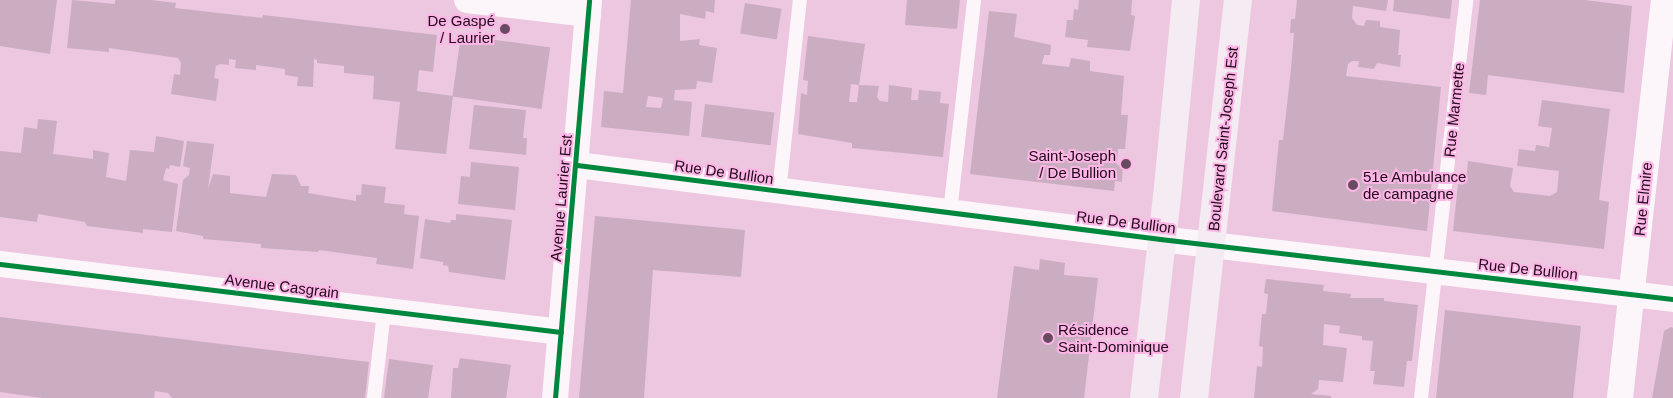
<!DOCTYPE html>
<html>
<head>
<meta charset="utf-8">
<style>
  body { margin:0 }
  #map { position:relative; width:1673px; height:398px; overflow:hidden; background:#edc6e0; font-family:Helvetica,sans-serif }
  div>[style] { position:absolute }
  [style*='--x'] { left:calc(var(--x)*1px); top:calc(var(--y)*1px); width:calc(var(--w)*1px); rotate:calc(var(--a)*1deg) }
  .building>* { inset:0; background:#cbadc2; transform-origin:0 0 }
  .lane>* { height:14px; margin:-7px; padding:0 7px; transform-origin:7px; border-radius:7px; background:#fcf6fa }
  .street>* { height:26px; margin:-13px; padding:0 13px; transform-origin:13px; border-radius:13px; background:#fcf6fa }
  .secondary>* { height:28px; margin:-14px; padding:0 14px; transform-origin:14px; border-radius:14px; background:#f5ebf2 }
  .cycleway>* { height:5px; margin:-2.5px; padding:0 2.5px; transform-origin:2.5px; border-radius:2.5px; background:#00873e }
  .dots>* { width:14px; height:14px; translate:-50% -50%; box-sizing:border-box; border:2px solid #fdb6e6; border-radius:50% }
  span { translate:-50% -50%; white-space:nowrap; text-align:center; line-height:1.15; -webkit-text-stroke:4px #fdb6e6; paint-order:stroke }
  .poi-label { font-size:15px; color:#21091b }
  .right { translate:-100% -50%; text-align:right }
  .left { translate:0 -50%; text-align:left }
  .street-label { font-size:15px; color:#21091b }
</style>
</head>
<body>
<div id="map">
  <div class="building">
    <div style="clip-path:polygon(0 0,57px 0,50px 54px,0 46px)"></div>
    <div style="clip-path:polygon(72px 0,115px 4px,115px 0,151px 0,176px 3px,175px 8px,262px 18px,263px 15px,437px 35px,433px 72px,419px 70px,417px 91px,453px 96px,446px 154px,395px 149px,400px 102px,373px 99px,374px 76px,344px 73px,344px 66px,317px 63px,317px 60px,314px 59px,313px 87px,297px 86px,298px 77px,285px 75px,285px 69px,256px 65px,256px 70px,235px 68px,236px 60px,229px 59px,229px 65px,220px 64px,216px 66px,214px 78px,219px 79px,216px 101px,171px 94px,174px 74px,180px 75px,181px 63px,178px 58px,109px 48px,109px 52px,67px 48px)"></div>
    <div style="clip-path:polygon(evenodd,631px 0,715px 0,714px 13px,706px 11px,705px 19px,680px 14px,680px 41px,700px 39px,699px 45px,717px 48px,712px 83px,697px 81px,696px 89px,675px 90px,674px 100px,692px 102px,689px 136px,601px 127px,604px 91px,623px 93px,631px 0,648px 96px,663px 98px,661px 108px,646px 107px,648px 96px)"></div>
    <div style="clip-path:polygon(907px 0,960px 0,957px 29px,905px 25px)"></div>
    <div style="clip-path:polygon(1079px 0,1132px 0,1131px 15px,1135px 16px,1130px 51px,1087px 47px,1088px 40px,1065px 37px,1067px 20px,1073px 20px,1074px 9px,1078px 10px)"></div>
    <div style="clip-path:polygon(1297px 0,1388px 0,1386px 11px,1353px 6px,1352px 18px,1357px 25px,1364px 26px,1366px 20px,1380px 21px,1380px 27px,1400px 30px,1398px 55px,1401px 55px,1400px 67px,1377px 63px,1374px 69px,1358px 67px,1359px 61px,1352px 61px,1348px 64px,1346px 76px,1441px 87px,1427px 231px,1272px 211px,1279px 140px,1283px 140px,1291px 69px,1294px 33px,1290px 33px,1291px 19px,1295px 19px)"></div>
    <div style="clip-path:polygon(1394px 0,1452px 0,1450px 19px,1393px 11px)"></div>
    <div style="clip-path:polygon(1480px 0,1585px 0,1632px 6px,1624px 93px,1488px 75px,1486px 95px,1469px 93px)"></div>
    <div style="left:745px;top:3px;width:37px;height:31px;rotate:9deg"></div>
    <div style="clip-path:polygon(989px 11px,1017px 14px,1014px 37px,1051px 45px,1050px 55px,1044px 55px,1042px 64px,1069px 67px,1071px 58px,1090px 61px,1090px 71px,1124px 76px,1121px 115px,1128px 115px,1125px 149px,1118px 149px,1117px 165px,1123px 165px,1122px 182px,1115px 181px,1114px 191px,970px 174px)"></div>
    <div style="left:461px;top:35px;width:90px;height:62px;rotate:8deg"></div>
    <div style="clip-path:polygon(808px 36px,865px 44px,859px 85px,851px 84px,849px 102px,857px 102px,859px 85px,879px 86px,877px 97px,880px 101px,888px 102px,889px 85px,912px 88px,911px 100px,918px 100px,919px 90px,941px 92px,940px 103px,949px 104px,943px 157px,852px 148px,852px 143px,798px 134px,801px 93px,807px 95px,808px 81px,803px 80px)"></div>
    <div style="clip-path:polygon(1542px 100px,1610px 109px,1599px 200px,1609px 202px,1604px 249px,1453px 231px,1458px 184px,1463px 185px,1466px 180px,1468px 161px,1513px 168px,1510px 186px,1514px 192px,1550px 196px,1557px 192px,1559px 171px,1517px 166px,1519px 149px,1535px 151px,1536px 145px,1549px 147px,1552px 128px,1538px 126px)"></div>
    <div style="left:705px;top:104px;width:70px;height:33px;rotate:7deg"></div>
    <div style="clip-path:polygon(474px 105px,526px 110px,523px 138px,527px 138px,526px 155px,469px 149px)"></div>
    <div style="clip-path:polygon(38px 119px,57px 121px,53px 154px,93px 159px,93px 150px,109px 153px,106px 177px,126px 181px,130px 150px,154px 152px,156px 136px,184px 141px,180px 167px,170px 165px,169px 169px,166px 168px,163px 180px,178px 184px,172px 232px,143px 229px,143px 233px,87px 226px,85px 222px,38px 214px,37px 222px,0 217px,0 151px,21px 153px,24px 127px,37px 129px)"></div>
    <div style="clip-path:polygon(187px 141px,214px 144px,208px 189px,213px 174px,230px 176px,230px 193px,266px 197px,272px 174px,296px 175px,301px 186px,309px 186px,308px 193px,356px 201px,356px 195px,361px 195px,362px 184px,386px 187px,384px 203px,405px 205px,404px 214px,419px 216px,413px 269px,376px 264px,377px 258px,319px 250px,318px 252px,261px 248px,261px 244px,203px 239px,203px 236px,176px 231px,183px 180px,189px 175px,190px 168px,183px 166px)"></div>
    <div style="clip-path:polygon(471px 162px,519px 167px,515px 210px,458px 204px,461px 176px,470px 177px)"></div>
    <div style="clip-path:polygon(456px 214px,512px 220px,505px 280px,449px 272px,448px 266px,443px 265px,443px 262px,420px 258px,425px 219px,450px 223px,451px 220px,456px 220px)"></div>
    <div style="clip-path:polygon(595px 216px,745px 230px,741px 277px,653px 270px,644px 398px,579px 398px)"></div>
    <div style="clip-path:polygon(1040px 259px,1065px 263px,1064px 275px,1098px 278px,1084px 398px,997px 398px,1014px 266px,1039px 270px)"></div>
    <div style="clip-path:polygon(1266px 279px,1324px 285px,1323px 291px,1351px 294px,1350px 298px,1384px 298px,1384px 301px,1418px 305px,1412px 361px,1407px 361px,1404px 387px,1373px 384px,1375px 371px,1370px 371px,1373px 341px,1362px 340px,1362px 336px,1339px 333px,1340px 326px,1324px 324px,1323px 345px,1347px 348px,1343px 382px,1319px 380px,1318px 389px,1311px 394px,1331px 396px,1331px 398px,1254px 398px,1257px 366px,1262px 367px,1263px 347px,1259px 346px,1262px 314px,1266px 314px,1268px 294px,1264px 293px)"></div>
    <div style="clip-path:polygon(1445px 310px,1581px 326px,1573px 398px,1436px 398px)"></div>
    <div style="clip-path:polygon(0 317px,369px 362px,365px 398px,172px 398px,168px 393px,155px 391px,154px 398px,42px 398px,0 392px)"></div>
    <div style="clip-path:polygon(1671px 327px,1673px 328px,1673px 398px,1652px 398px,1664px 331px)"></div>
    <div style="clip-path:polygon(460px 358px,511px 365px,506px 398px,451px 398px,453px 368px,458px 368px)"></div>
    <div style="clip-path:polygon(389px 359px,433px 365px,428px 398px,384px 398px)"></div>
  </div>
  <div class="lane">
    <div style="--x:779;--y:192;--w:193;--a:-83.8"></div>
    <div style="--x:950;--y:212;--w:213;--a:-83.5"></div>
    <div style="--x:374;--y:398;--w:88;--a:-83.4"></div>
    <div style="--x:1421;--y:398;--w:401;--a:-83.5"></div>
  </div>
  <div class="street">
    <div style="--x:467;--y:0;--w:122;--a:6.6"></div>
    <div style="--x:577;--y:165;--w:588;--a:7.23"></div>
    <div style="--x:1160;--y:239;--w:516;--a:6.67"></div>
    <div style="--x:0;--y:264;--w:565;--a:6.91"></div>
    <div style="--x:555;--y:398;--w:399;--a:-85.1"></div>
    <div style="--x:1620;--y:398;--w:400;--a:-83.7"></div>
  </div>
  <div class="secondary">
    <div style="--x:1144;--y:398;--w:212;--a:-83.5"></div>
    <div style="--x:1168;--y:187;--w:188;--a:-84.5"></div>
    <div style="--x:1194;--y:398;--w:400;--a:-83.7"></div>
  </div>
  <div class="cycleway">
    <div style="--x:577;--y:165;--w:588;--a:7.23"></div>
    <div style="--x:1160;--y:239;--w:516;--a:6.67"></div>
    <div style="--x:0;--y:264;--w:565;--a:6.91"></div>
    <div style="--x:555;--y:398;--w:399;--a:-85.1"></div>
  </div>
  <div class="dots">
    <div style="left:505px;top:29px;background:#684b60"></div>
    <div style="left:1126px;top:164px;background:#684b60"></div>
    <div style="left:1353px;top:185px;background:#684b60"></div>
    <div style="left:1048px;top:338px;background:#684b60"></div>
  </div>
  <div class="poi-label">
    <span class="right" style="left:495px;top:29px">De Gaspé<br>/ Laurier</span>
    <span class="right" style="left:1116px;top:164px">Saint-Joseph<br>/ De Bullion</span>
    <span class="left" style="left:1363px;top:185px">51e Ambulance<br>de campagne</span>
    <span class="left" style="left:1058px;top:338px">Résidence<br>Saint-Dominique</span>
  </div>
  <div class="street-label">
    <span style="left:1454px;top:110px;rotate:-84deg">Rue Marmette</span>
    <span style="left:1223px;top:139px;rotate:-84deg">Boulevard Saint-Joseph Est</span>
    <span style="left:724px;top:172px;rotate:8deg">Rue De Bullion</span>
    <span style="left:561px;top:198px;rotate:-85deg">Avenue Laurier Est</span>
    <span style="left:1643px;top:199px;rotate:-84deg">Rue Elmire</span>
    <span style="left:1126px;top:222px;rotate:7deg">Rue De Bullion</span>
    <span style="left:1528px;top:269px;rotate:6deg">Rue De Bullion</span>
    <span style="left:282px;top:286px;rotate:7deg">Avenue Casgrain</span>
  </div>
</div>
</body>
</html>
